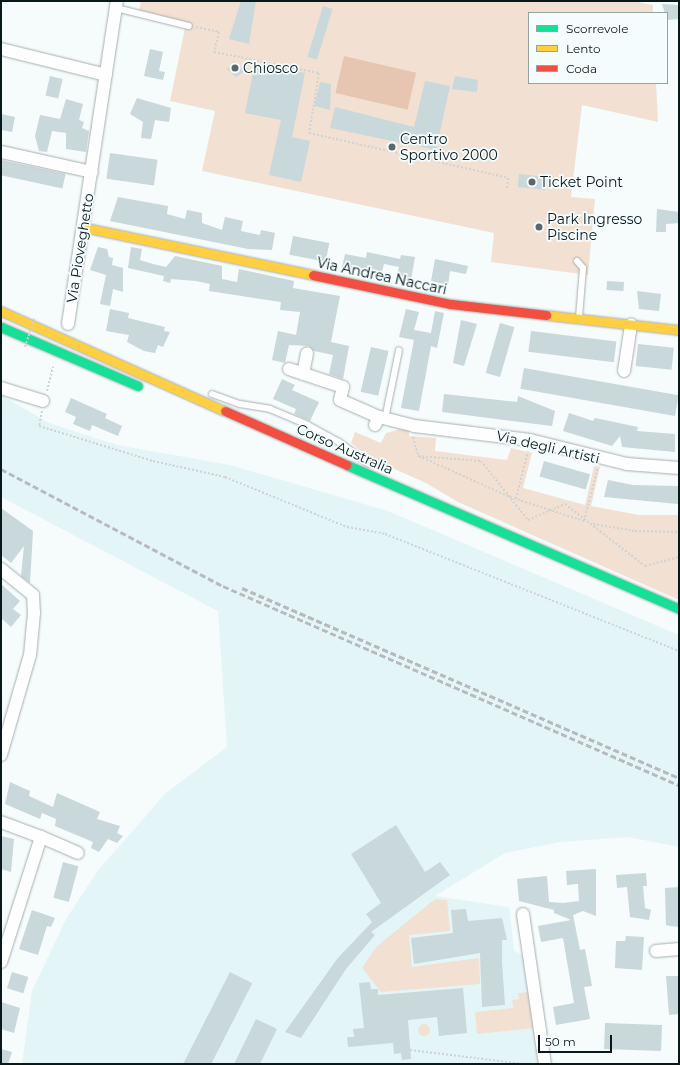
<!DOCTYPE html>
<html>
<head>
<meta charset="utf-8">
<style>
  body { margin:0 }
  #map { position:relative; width:680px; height:1065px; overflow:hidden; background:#f6fbfb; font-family:Montserrat,sans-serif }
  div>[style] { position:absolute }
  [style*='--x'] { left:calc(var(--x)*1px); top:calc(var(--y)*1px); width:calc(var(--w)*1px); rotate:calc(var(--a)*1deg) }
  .built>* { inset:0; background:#e4f5f8 }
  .green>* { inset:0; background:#f2e0d3 }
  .round { border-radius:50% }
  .water>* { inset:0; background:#e6c6b0; transform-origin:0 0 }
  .building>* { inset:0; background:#c9d8da; transform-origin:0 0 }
  .path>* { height:2px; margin-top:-1px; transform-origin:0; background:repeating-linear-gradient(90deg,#d1d2d2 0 2px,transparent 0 4px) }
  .roads { filter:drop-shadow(0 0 1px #a6afb0) drop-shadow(0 0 1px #a6afb0) }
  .lane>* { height:6px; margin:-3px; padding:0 3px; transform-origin:3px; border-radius:3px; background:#fefefe }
  .street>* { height:12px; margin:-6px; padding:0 6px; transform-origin:6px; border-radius:6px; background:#fefefe }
  .fast>* { height:9px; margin:-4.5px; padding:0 4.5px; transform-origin:4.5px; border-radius:4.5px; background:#16e098 }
  .slow>* { height:9px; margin:-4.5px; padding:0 4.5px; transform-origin:4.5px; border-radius:4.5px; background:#ffcf43 }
  .jam>* { height:9px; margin:-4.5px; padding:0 4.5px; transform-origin:4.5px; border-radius:4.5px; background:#f24e42 }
  .rail>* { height:3px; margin-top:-1.5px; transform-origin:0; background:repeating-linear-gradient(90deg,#b7baba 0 6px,transparent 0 9px) }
  .path-bridge>* { height:2px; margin-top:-1px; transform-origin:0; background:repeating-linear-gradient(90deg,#d1d2d2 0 2px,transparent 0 4px) }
  .dots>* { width:11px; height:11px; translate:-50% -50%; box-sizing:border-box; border:2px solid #f4fcfd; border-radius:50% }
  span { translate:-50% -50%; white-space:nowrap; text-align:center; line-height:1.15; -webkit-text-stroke:3.5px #f4fcfd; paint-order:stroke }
  .poi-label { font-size:14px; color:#09181a }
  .left { translate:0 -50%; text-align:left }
  .street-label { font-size:14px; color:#09181a }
  .frame { position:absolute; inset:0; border:2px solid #09181a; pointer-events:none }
  .legend { position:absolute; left:528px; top:12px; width:140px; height:72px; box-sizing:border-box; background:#f4fcfd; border:1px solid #96a1a2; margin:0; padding:5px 7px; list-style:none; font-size:12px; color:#09181a }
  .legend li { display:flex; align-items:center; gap:8px; height:20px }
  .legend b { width:20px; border:1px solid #96a1a2 }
  .scale { position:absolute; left:538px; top:1035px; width:74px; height:18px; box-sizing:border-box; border:2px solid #09181a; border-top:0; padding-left:5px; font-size:12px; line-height:14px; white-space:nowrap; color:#09181a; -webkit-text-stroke:3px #f4fcfd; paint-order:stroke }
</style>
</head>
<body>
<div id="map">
  <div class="built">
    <div style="clip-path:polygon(1px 395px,49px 423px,117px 445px,230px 465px,388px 511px,679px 635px,679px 847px,628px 837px,560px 842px,505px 853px,435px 896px,509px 907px,514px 950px,525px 957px,540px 1064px,22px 1064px,32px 991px,66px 919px,99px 869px,166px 793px,227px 747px,218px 611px,1px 497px)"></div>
  </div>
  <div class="green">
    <div style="clip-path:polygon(141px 1px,632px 1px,653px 5px,653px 13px,529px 13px,529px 83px,656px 83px,658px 122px,582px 105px,571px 197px,595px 199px,588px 275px,491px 262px,494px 233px,202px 171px,215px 111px,170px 101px,186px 23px,139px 12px)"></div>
    <div style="clip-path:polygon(401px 429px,409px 430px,409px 436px,436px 438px,435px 451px,507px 460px,511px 448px,532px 453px,523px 488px,585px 505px,594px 466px,600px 467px,591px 506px,639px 515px,679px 515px,679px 600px,458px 502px,426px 483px,370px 458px,351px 443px,355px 432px,381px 443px,386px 433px)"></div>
    <div style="clip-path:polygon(435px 899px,447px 900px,450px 931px,409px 935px,412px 967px,479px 958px,480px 984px,381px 992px,362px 968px,376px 947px)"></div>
    <div style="clip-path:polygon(530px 992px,535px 1028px,477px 1034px,475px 1012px,513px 1008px,512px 1000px,519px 999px,518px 993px)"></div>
    <div class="round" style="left:418px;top:1024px;width:12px;height:12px"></div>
  </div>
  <div class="water">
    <div style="left:344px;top:56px;width:74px;height:38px;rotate:13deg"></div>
  </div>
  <div class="building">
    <div style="clip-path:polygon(241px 1px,256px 1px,249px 44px,229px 39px)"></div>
    <div style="clip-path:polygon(662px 4px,679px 5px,679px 19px,667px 20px)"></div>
    <div style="left:323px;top:6px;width:10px;height:53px;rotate:17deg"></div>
    <div style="clip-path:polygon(150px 49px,163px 52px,159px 71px,165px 72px,163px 80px,144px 76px)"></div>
    <div style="clip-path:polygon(234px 61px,245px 71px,236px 77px,227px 69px)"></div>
    <div style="clip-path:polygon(255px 63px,305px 73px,292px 137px,310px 141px,301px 182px,269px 175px,281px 120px,245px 113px)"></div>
    <div style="left:50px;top:76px;width:13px;height:20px;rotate:13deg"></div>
    <div style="clip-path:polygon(455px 76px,478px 80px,477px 92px,452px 89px)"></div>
    <div style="clip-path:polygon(425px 81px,450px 86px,436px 150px,330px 128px,335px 107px,414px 127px)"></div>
    <div style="clip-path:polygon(320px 82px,331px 84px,330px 110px,314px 106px)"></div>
    <div style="clip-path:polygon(137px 98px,171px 108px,169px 122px,155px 120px,151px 139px,141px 138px,143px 122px,130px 114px)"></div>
    <div style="clip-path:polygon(66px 99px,83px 104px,79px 120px,84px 122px,82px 128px,89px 131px,86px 152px,66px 149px,66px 133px,52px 131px,47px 152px,39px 151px,35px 136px,40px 115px,60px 119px)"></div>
    <div style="clip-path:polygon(1px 114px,15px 117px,12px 132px,1px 130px)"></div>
    <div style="left:110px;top:153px;width:48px;height:26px;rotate:8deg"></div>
    <div style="left:1px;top:160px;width:66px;height:15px;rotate:12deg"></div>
    <div style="left:519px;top:174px;width:28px;height:13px;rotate:6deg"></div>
    <div style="clip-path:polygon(118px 197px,168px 206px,167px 214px,185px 219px,187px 210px,202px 213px,202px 223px,222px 230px,225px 217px,243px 221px,241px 231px,260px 235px,261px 230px,275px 233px,272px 250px,248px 249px,110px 221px)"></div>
    <div style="clip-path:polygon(657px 209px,679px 212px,679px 223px,666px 224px,666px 232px,656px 232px)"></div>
    <div style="left:293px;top:236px;width:37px;height:19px;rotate:11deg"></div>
    <div style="clip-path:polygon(98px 247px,107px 249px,109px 257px,113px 258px,112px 265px,123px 268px,123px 292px,113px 289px,110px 306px,100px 304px,106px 275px,90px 270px)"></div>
    <div style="clip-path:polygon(131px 247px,142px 249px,140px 260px,153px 264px,166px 267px,175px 256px,222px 266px,222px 279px,237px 282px,239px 269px,294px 281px,293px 288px,340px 296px,331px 342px,349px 346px,343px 379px,329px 374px,333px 355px,314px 351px,309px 346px,289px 345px,285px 363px,272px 360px,278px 331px,296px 335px,300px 312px,280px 310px,281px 302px,209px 291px,210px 284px,196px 281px,171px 279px,170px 283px,163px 281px,164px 276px,128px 268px)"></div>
    <div style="clip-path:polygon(367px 252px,400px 259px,401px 255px,415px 257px,411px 280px,397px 277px,399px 267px,384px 264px,382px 272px,355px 267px,354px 271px,342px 268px,345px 254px,366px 258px)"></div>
    <div style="clip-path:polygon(435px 259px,468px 266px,466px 274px,450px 271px,448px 285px,431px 281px)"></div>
    <div style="left:607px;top:281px;width:17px;height:9px;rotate:3deg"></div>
    <div style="clip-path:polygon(637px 291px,661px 294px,659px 311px,639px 309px)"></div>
    <div style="clip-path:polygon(110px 309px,129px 313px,128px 318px,165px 327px,164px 331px,170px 332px,163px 347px,158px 345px,155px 353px,144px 351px,127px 342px,129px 335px,106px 331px)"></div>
    <div style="clip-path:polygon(406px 309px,419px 312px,414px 330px,431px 333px,435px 311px,444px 313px,437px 348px,431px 346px,419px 411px,401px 408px,414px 340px,399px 337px)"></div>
    <div style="clip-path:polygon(461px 320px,477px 324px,464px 366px,453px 363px)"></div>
    <div style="left:500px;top:323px;width:15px;height:52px;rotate:16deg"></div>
    <div style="left:531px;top:331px;width:86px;height:21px;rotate:7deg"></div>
    <div style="left:638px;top:344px;width:36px;height:22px;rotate:6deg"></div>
    <div style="left:371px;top:347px;width:18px;height:46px;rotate:13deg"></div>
    <div style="left:524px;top:368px;width:157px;height:21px;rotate:10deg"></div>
    <div style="clip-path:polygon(282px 379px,295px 385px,292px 390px,319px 402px,310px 421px,294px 414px,296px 409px,273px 399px)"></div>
    <div style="clip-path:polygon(444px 394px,517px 402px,518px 396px,555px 411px,552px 426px,442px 412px)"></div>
    <div style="clip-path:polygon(71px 398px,107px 414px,105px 418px,122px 426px,118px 436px,92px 425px,90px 431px,73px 424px,76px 417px,65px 412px)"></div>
    <div style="clip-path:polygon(569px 413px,593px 421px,595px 418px,638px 427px,637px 431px,675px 434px,675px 452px,622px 447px,620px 436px,612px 446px,563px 431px)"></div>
    <div style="left:544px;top:461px;width:48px;height:16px;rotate:16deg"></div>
    <div style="clip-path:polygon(608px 480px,633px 485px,678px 486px,678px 504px,604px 497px)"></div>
    <div style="clip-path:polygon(1px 508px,33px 531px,30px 583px,21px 576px,24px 546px,11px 563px,1px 555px)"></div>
    <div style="clip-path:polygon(1px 584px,20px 601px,13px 609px,21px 615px,11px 627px,1px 618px)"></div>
    <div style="clip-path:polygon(10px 782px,30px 791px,29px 796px,53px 807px,57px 793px,100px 812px,97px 819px,120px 826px,117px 833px,123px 836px,117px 843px,108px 839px,99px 852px,91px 848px,93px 842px,55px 826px,56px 819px,42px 813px,40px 819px,5px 804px)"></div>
    <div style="clip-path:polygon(396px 825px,425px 872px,440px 862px,450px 875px,371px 932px,375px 935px,346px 969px,301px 1038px,285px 1032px,337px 959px,372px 922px,366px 914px,381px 903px,351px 854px)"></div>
    <div style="clip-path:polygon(1px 836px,14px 839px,11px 872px,1px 869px)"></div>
    <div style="left:63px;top:862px;width:16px;height:37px;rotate:15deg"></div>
    <div style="clip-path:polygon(596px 869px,596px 916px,583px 911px,573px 915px,580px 950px,585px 949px,592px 986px,584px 987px,590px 1019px,556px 1025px,553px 1007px,574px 1003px,563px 938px,541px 942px,538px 926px,571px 920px,554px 913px,554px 910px,519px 901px,517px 879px,547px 876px,549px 902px,563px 903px,579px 901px,578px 884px,567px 885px,566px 871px)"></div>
    <div style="clip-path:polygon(646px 873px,647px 886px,643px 886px,645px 908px,651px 910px,649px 920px,630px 917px,627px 887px,617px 888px,616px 875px)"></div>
    <div style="clip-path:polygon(679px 887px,679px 927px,670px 926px,666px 925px,665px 888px)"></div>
    <div style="clip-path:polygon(466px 909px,468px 921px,502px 918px,507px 940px,502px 940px,502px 962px,505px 1005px,482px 1007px,480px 953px,414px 964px,411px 938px,453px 933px,451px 910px)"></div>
    <div style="clip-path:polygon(32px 910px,55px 918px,51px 927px,47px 926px,38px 955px,19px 949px)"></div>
    <div style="clip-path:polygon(626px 936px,644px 937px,642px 970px,615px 968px,616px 941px,625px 941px)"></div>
    <div style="left:12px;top:972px;width:17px;height:17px;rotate:17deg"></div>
    <div style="left:230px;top:972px;width:25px;height:103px;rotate:27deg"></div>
    <div style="clip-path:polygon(666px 976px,679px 976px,679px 1014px,669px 1015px)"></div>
    <div style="clip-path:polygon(370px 982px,371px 989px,378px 989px,378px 995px,463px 988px,467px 1033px,439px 1036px,437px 1017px,408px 1020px,411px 1059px,402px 1060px,401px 1053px,394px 1054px,393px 1043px,348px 1047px,347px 1037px,354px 1037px,353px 1029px,364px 1028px,359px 983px)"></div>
    <div style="clip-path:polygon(1px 1002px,20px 1008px,14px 1033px,1px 1029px)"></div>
    <div style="clip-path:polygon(256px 1019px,277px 1029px,260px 1064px,234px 1064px)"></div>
    <div style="left:605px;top:1023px;width:57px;height:26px;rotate:2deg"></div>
    <div style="clip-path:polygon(1px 1049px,12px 1052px,8px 1064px,1px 1064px)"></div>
  </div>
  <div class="path">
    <div style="--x:196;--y:27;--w:24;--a:12"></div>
    <div style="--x:219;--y:32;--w:21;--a:104"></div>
    <div style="--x:214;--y:52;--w:107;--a:11.3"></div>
    <div style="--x:319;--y:73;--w:61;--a:99.5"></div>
    <div style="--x:309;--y:133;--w:204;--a:12.7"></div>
    <div style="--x:508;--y:178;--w:11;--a:95"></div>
    <div style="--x:47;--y:391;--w:25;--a:-76"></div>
    <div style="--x:42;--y:411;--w:15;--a:101"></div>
    <div style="--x:39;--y:426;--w:119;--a:17.1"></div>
    <div style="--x:153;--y:461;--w:74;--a:12.5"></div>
    <div style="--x:225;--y:477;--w:132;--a:22.3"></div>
    <div style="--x:347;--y:527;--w:39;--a:10"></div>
    <div style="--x:385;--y:534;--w:316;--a:21.7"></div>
    <div style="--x:413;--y:437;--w:20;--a:75"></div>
    <div style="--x:418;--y:456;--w:63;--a:4.5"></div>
    <div style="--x:481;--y:461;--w:75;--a:51.5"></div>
    <div style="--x:528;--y:520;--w:40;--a:-23.4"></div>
    <div style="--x:565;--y:504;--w:101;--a:37.8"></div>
    <div style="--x:645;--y:566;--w:35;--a:-15"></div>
    <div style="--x:419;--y:456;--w:100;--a:24.3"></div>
    <div style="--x:510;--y:497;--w:78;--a:18"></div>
    <div style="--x:584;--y:521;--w:56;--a:-75.5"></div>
    <div style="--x:516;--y:499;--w:49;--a:-76"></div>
    <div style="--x:593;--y:524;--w:43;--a:9.5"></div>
    <div style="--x:635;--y:531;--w:44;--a:1.3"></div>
    <div style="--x:410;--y:1050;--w:115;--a:7"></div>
    <div style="--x:640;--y:1064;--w:9;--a:0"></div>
  </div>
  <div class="roads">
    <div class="lane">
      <div style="--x:116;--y:8;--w:75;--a:13.9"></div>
      <div style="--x:577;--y:261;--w:9;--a:49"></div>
      <div style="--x:583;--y:268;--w:50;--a:94.6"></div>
      <div style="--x:212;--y:394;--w:30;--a:20"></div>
      <div style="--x:240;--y:404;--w:30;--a:9"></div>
      <div style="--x:270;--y:409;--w:41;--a:22.8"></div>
      <div style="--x:308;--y:425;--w:35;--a:29"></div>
      <div style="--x:339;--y:442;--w:37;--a:36"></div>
      <div style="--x:385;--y:419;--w:70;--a:-78.5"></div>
    </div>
    <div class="street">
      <div style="--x:1;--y:49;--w:108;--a:13.9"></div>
      <div style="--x:1;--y:152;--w:93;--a:12.4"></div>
      <div style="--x:68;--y:324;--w:327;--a:-81.4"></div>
      <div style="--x:289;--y:369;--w:57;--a:18.4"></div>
      <div style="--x:343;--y:387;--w:13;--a:103"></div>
      <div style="--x:340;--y:400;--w:43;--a:23.6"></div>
      <div style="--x:624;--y:371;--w:47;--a:-81.3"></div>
      <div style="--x:303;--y:374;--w:21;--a:-79"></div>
      <div style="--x:1;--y:388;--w:44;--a:17.2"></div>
      <div style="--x:375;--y:425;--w:9;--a:-63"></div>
      <div style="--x:379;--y:417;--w:36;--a:14"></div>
      <div style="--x:414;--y:426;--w:117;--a:6.9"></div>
      <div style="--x:530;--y:440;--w:100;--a:13.9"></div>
      <div style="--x:627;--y:464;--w:52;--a:4.4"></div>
      <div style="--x:1;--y:569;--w:41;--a:39.1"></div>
      <div style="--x:33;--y:595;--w:18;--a:87"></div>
      <div style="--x:34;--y:613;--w:42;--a:95.4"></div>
      <div style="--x:30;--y:655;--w:104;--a:106.2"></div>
      <div style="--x:1;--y:822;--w:43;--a:20.6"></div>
      <div style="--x:41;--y:837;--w:131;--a:107.7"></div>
      <div style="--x:41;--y:837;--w:40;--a:23.4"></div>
      <div style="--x:523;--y:914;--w:152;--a:81.7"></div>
      <div style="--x:656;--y:951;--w:23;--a:-5"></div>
    </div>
    <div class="fast">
      <div style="--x:1;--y:327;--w:149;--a:23.3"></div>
      <div style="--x:347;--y:465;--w:362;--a:23.4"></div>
    </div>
    <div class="slow">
      <div style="--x:82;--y:227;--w:236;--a:11.7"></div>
      <div style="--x:1;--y:311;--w:245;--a:24.1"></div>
      <div style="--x:546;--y:315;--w:134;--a:6.4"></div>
    </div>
    <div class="jam">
      <div style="--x:313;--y:275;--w:141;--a:11.9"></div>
      <div style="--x:451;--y:304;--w:96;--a:6.6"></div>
      <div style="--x:225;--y:411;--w:133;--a:23.9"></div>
    </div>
  </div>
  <div class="rail">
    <div style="--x:1;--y:469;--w:251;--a:27.8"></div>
    <div style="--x:223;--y:586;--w:498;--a:23.6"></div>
    <div style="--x:242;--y:588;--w:477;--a:23.5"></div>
  </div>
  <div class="path-bridge">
    <div style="--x:25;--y:347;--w:32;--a:-72"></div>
  </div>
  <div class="dots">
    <div style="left:235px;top:68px;background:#5c6769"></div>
    <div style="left:392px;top:147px;background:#5c6769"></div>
    <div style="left:532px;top:182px;background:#5c6769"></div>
    <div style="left:539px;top:227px;background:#5c6769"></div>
  </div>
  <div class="poi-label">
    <span class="left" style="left:243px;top:68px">Chiosco</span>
    <span class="left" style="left:400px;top:147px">Centro<br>Sportivo 2000</span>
    <span class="left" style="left:540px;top:182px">Ticket Point</span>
    <span class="left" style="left:547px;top:227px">Park Ingresso<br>Piscine</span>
  </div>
  <div class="street-label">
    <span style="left:80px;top:248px;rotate:-81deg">Via Pioveghetto</span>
    <span style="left:382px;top:276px;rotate:12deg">Via Andrea Naccari</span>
    <span style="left:548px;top:447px;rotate:13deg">Via degli Artisti</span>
    <span style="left:345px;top:449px;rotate:24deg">Corso Australia</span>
  </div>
  <div class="frame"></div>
  <ul class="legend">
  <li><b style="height:5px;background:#16e098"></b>Scorrevole</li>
  <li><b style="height:5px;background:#ffcf43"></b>Lento</li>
  <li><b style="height:5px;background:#f24e42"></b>Coda</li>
  </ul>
  <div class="scale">50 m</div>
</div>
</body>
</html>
